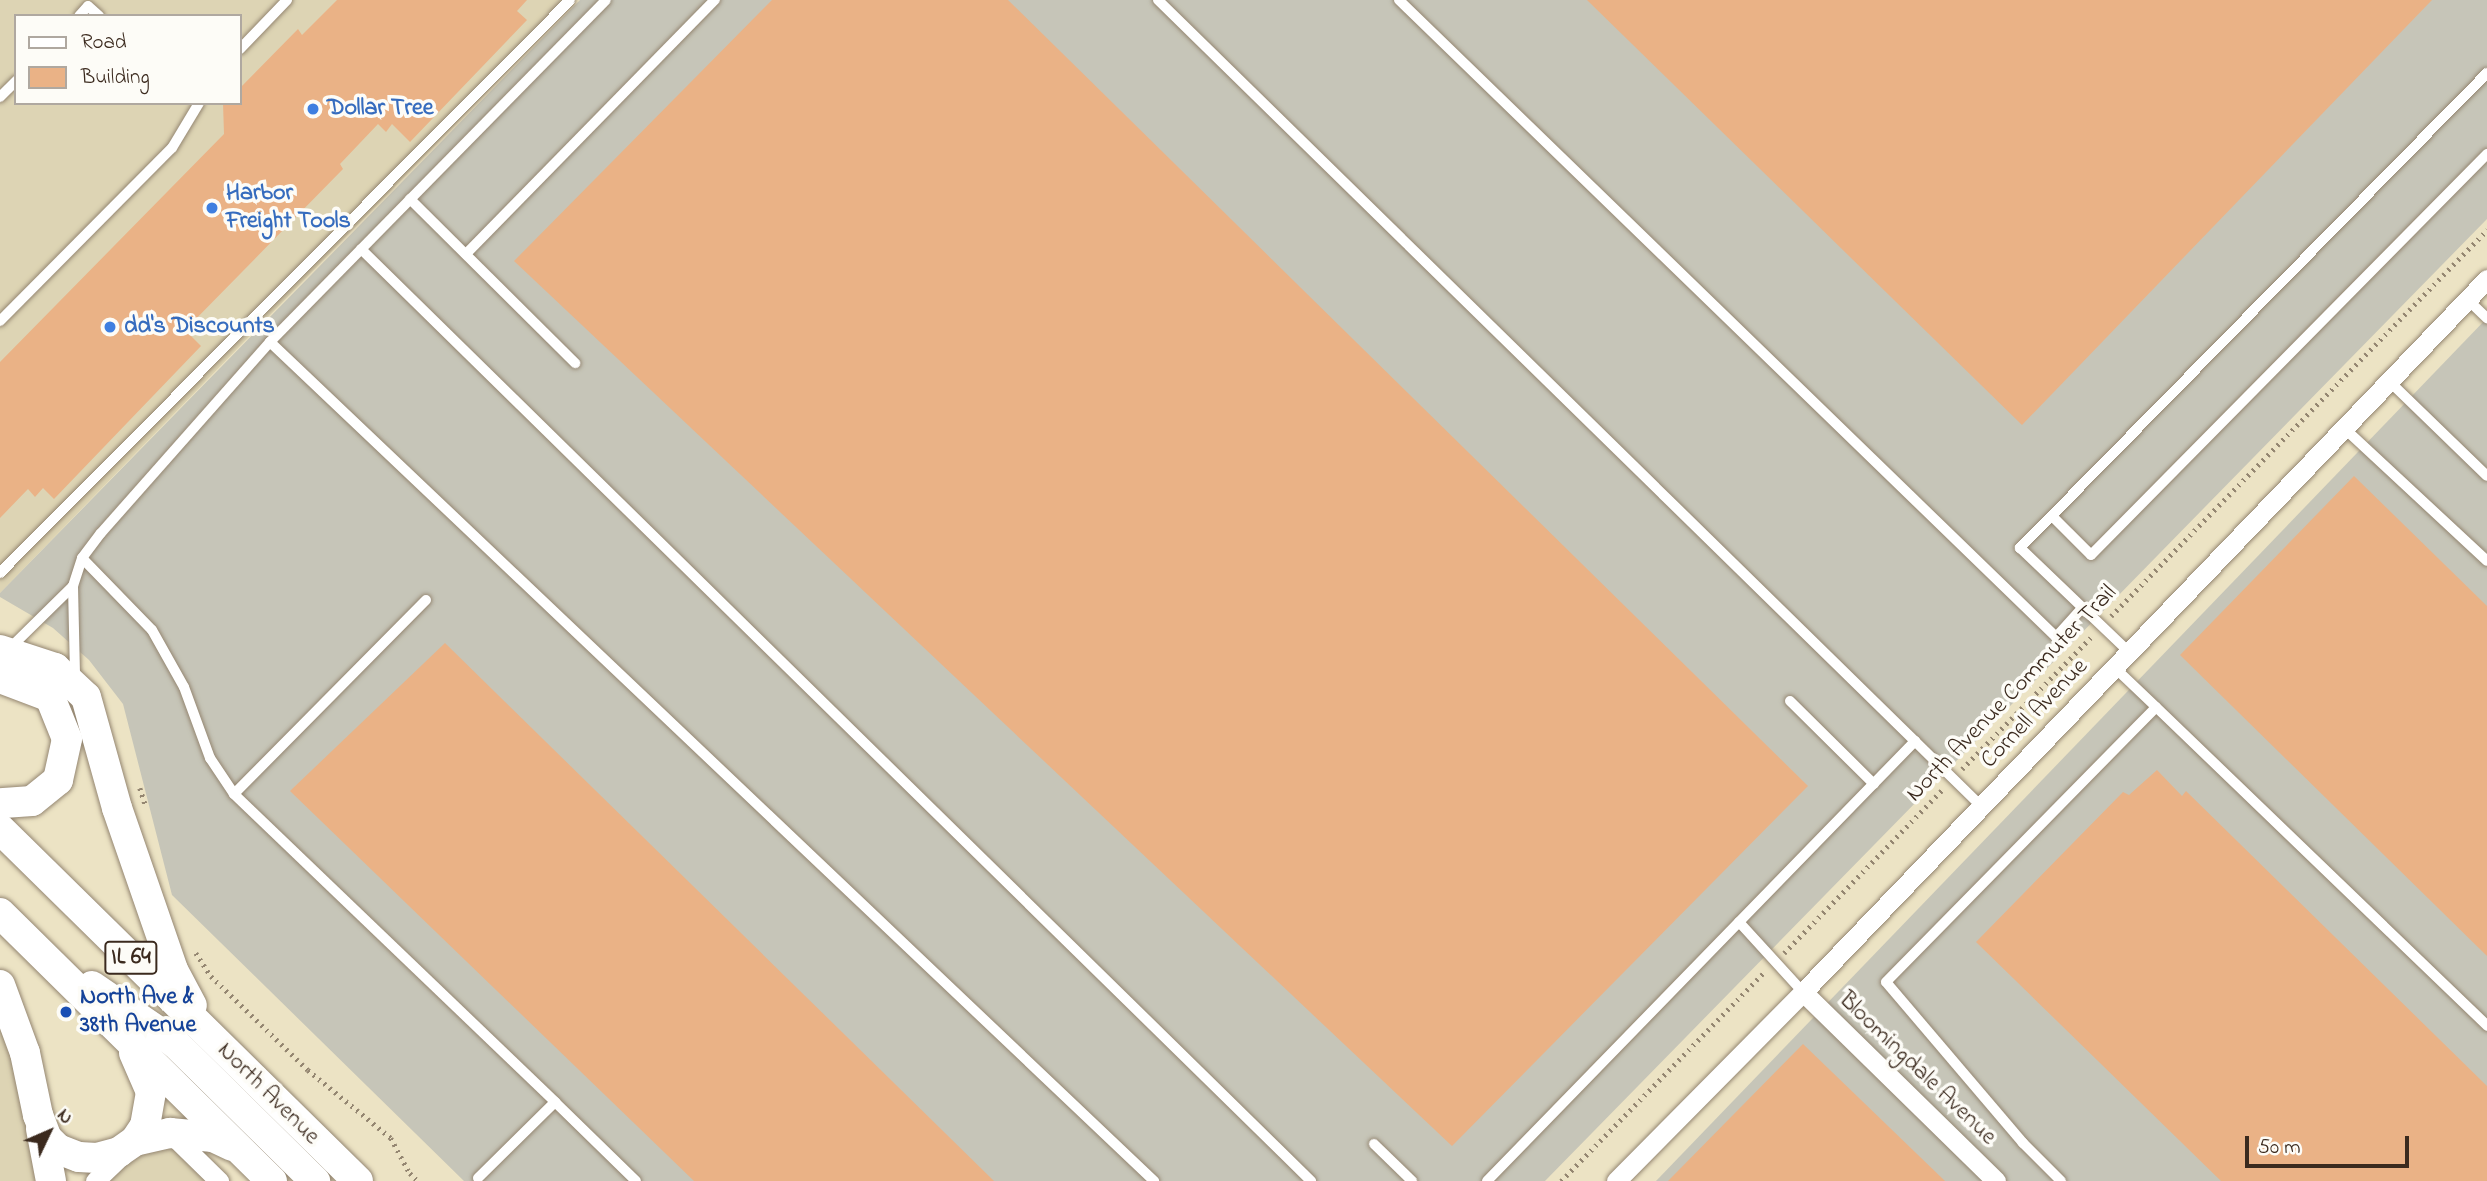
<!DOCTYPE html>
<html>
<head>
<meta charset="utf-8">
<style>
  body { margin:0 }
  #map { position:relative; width:2487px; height:1181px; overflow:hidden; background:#ece3c4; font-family:"Indie Flower",sans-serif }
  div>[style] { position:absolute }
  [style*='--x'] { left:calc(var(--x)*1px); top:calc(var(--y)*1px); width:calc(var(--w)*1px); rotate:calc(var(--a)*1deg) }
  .built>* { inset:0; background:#ddd4b4 }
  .industrial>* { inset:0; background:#c6c5b8 }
  .building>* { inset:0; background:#eab286 }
  .path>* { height:4.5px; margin-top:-2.25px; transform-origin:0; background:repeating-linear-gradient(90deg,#948671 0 2px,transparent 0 7px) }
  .roads { filter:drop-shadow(0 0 2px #948671) drop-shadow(0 0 2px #948671) }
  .service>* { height:10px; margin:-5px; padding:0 5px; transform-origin:5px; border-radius:5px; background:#fff }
  .minor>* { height:19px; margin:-9.5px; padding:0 9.5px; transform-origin:9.5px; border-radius:9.5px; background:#fff }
  .primary>* { height:30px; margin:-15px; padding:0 15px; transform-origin:15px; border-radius:15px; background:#fff }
  .dots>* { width:19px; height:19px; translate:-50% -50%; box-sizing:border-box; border:4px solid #fdfcf7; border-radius:50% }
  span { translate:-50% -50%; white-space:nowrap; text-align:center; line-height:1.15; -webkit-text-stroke:7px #fdfcf7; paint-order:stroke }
  .shield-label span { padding:2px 5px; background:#fdfcf7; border:2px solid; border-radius:5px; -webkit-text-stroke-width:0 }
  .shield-label { font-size:23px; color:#3b2a1e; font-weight:700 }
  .shop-label { font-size:24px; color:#366cbe; font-weight:700 }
  .left { translate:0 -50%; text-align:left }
  .street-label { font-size:24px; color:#3b2a1e }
  .transit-label { font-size:24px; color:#164399; font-weight:700 }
  .legend { position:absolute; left:14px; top:14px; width:228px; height:91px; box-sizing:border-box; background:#fdfcf7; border:2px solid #afa8a0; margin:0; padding:9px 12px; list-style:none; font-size:21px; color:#3b2a1e }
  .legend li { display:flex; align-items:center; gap:14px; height:35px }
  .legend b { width:35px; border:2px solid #afa8a0 }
  .north { position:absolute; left:14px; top:1097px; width:70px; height:70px; -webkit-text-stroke:5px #fdfcf7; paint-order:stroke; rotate:46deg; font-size:19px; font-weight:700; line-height:28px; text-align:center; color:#3b2a1e }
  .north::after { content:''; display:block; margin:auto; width:24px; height:32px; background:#3b2a1e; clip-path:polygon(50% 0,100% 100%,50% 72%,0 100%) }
  .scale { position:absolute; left:2245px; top:1136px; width:164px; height:32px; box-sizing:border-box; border:4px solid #3b2a1e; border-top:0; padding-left:9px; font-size:21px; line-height:24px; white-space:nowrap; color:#3b2a1e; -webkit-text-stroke:5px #fdfcf7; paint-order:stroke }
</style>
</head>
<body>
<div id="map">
  <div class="built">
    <div style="clip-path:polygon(evenodd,0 0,576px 0,0 593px,0 0,16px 16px,240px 16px,240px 103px,16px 103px,16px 16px)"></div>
    <div style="clip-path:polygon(0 985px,51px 1181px,0 1181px)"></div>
    <div style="clip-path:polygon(170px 1133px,219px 1181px,95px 1181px)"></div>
  </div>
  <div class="industrial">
    <div style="clip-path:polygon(580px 0,2487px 0,2487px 219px,1545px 1181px,464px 1181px,172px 895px,123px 704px,89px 660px,53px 628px,0 597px,0 593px)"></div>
    <div style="clip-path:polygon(2487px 318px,2487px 1181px,1656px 1181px)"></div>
  </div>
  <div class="building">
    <div style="clip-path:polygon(337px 0,527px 0,517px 11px,527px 20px,410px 142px,392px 124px,386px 132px,378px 124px,340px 164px,343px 169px,185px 330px,201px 346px,54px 499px,43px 488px,35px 497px,28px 489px,0 518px,0 362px,224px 134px,223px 103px,240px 103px,240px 88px,298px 29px,302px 35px)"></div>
    <div style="clip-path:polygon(772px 0,1008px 0,1808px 786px,1452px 1146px,514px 261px)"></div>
    <div style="clip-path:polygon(1587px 0,2432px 0,2022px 425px)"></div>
    <div style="clip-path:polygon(2354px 476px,2487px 606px,2487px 956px,2180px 655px)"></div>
    <div style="clip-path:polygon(445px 643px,994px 1181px,694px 1181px,290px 791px)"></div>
    <div style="clip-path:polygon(2157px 770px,2182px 796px,2186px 791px,2487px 1086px,2487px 1181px,2221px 1181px,1976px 942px,2123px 792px,2129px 795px)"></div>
    <div style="clip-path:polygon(1803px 1044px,1945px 1181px,1668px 1181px)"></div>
  </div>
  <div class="path">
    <div style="--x:2111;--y:616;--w:539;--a:-45.75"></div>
    <div style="--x:1962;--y:769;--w:187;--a:-45.6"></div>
    <div style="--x:140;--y:788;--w:19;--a:72"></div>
    <div style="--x:196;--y:953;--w:27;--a:57"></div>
    <div style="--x:211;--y:976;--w:135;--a:44.1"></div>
    <div style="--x:308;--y:1070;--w:107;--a:39.3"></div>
    <div style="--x:391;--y:1138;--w:40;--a:62"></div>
    <div style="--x:410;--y:1173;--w:11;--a:45"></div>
    <div style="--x:1784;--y:953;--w:230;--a:-45.9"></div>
    <div style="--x:1561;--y:1181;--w:293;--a:-45.8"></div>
  </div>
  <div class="roads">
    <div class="service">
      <div style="--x:1158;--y:0;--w:1152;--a:44.4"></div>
      <div style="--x:1399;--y:0;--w:915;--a:44.11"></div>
      <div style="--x:2056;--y:637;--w:39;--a:-48"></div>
      <div style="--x:79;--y:16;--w:13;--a:-48"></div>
      <div style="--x:88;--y:6;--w:15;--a:42"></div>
      <div style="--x:240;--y:49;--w:68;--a:-46.2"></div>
      <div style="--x:0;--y:97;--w:23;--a:-45"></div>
      <div style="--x:410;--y:199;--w:233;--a:44.8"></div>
      <div style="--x:361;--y:249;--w:1331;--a:44.45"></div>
      <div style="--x:466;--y:254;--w:356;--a:-45.6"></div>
      <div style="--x:2467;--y:299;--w:28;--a:44"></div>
      <div style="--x:0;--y:321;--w:244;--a:-45.2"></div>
      <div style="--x:172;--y:148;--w:52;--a:-59"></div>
      <div style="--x:270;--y:342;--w:1219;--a:43.5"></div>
      <div style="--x:2389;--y:381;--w:136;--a:44.1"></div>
      <div style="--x:2344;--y:428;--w:195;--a:42.9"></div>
      <div style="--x:2052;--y:516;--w:55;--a:45"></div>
      <div style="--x:2091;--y:555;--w:564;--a:-45.36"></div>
      <div style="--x:82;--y:558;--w:100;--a:45.8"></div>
      <div style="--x:152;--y:630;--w:65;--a:60.7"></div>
      <div style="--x:184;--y:687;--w:76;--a:69.9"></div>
      <div style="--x:210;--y:758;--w:43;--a:56.3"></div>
      <div style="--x:0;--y:573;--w:808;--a:-45.15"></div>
      <div style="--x:73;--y:586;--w:90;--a:88.7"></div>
      <div style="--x:426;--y:600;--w:273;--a:134.7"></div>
      <div style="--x:234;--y:794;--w:445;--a:43.8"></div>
      <div style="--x:9;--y:649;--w:90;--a:-44.5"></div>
      <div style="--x:73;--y:586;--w:29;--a:-72"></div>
      <div style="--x:82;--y:558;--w:31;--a:-53"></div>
      <div style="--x:101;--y:533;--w:255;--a:-48.5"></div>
      <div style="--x:270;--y:342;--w:479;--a:-45.5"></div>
      <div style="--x:2129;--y:652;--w:151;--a:-136.3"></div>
      <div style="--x:2020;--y:548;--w:666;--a:-45.49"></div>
      <div style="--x:2114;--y:667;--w:58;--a:43.6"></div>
      <div style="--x:1790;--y:701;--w:118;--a:44.7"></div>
      <div style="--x:1739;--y:922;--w:95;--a:47.6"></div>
      <div style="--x:1374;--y:1144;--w:53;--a:44.2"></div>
      <div style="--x:478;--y:1178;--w:108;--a:-44.6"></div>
      <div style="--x:555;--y:1102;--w:113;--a:44.3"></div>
      <div style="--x:1487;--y:1181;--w:614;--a:-45.79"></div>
      <div style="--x:2061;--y:1181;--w:54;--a:-135"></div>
      <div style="--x:2023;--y:1143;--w:211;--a:-130.4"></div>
      <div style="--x:1886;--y:982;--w:385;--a:-45.5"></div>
      <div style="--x:2156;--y:707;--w:460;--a:43.9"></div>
    </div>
    <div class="minor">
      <div style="--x:1803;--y:992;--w:270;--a:44.4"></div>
      <div style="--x:170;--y:1133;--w:69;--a:44.4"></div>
      <div style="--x:95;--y:1181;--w:37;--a:-44"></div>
      <div style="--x:1616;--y:1181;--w:266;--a:-45.3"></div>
      <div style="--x:1803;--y:992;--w:988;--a:-46.19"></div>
    </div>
    <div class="primary">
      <div style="--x:0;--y:650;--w:58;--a:18.1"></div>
      <div style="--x:55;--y:668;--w:42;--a:43.1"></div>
      <div style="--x:86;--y:697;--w:115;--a:74.4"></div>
      <div style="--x:117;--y:808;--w:171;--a:70.9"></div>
      <div style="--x:173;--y:970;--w:40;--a:62"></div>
      <div style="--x:0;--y:678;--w:53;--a:20.8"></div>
      <div style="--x:50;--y:697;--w:45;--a:68"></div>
      <div style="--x:67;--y:739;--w:42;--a:102.4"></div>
      <div style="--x:58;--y:780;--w:33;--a:141"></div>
      <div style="--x:32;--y:801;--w:32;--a:176"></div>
      <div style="--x:0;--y:829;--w:502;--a:44.52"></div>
      <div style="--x:0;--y:913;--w:382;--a:44.6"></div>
      <div style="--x:0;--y:985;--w:72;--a:69.8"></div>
      <div style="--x:25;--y:1053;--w:63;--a:78.2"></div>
      <div style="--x:38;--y:1115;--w:25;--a:69"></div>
      <div style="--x:47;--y:1138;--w:16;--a:45"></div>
      <div style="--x:58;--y:1149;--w:22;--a:21"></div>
      <div style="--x:79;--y:1157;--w:18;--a:3"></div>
      <div style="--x:97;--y:1158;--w:23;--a:-15"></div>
      <div style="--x:119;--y:1152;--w:19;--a:-35"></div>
      <div style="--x:135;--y:1141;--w:36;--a:-13"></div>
      <div style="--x:170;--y:1133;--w:43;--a:5.3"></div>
      <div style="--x:213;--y:1137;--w:21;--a:25"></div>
      <div style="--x:92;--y:986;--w:101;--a:34.5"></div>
      <div style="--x:175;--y:1043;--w:197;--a:44.6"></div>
      <div style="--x:134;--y:1053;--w:43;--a:66.4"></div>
      <div style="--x:151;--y:1092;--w:35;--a:100"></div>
      <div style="--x:145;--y:1126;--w:18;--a:124"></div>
      <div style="--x:41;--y:1129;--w:53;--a:79.1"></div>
    </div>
  </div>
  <div class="dots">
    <div style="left:313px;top:109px;background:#3f7fe0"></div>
    <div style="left:212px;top:208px;background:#3f7fe0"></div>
    <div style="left:110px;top:327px;background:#3f7fe0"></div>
    <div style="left:66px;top:1012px;background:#1a4fb4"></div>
  </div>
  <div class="shield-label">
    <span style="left:131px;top:958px">IL 64</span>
  </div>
  <div class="shop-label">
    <span class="left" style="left:327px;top:109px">Dollar Tree</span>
    <span class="left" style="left:226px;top:208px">Harbor<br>Freight Tools</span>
    <span class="left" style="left:124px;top:327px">dd's Discounts</span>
  </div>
  <div class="street-label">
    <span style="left:2012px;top:694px;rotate:-46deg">North Avenue Commuter Trail</span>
    <span style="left:2035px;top:714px;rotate:-46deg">Cornell Avenue</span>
    <span style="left:1917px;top:1069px;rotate:44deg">Bloomingdale Avenue</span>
    <span style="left:268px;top:1094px;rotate:45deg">North Avenue</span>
  </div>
  <div class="transit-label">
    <span class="left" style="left:80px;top:1012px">North Ave &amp;<br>38th Avenue</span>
  </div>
  <ul class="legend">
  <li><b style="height:9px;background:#fff"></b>Road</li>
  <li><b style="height:19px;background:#eab286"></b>Building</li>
  </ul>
  <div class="north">N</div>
  <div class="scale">50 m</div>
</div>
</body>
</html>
